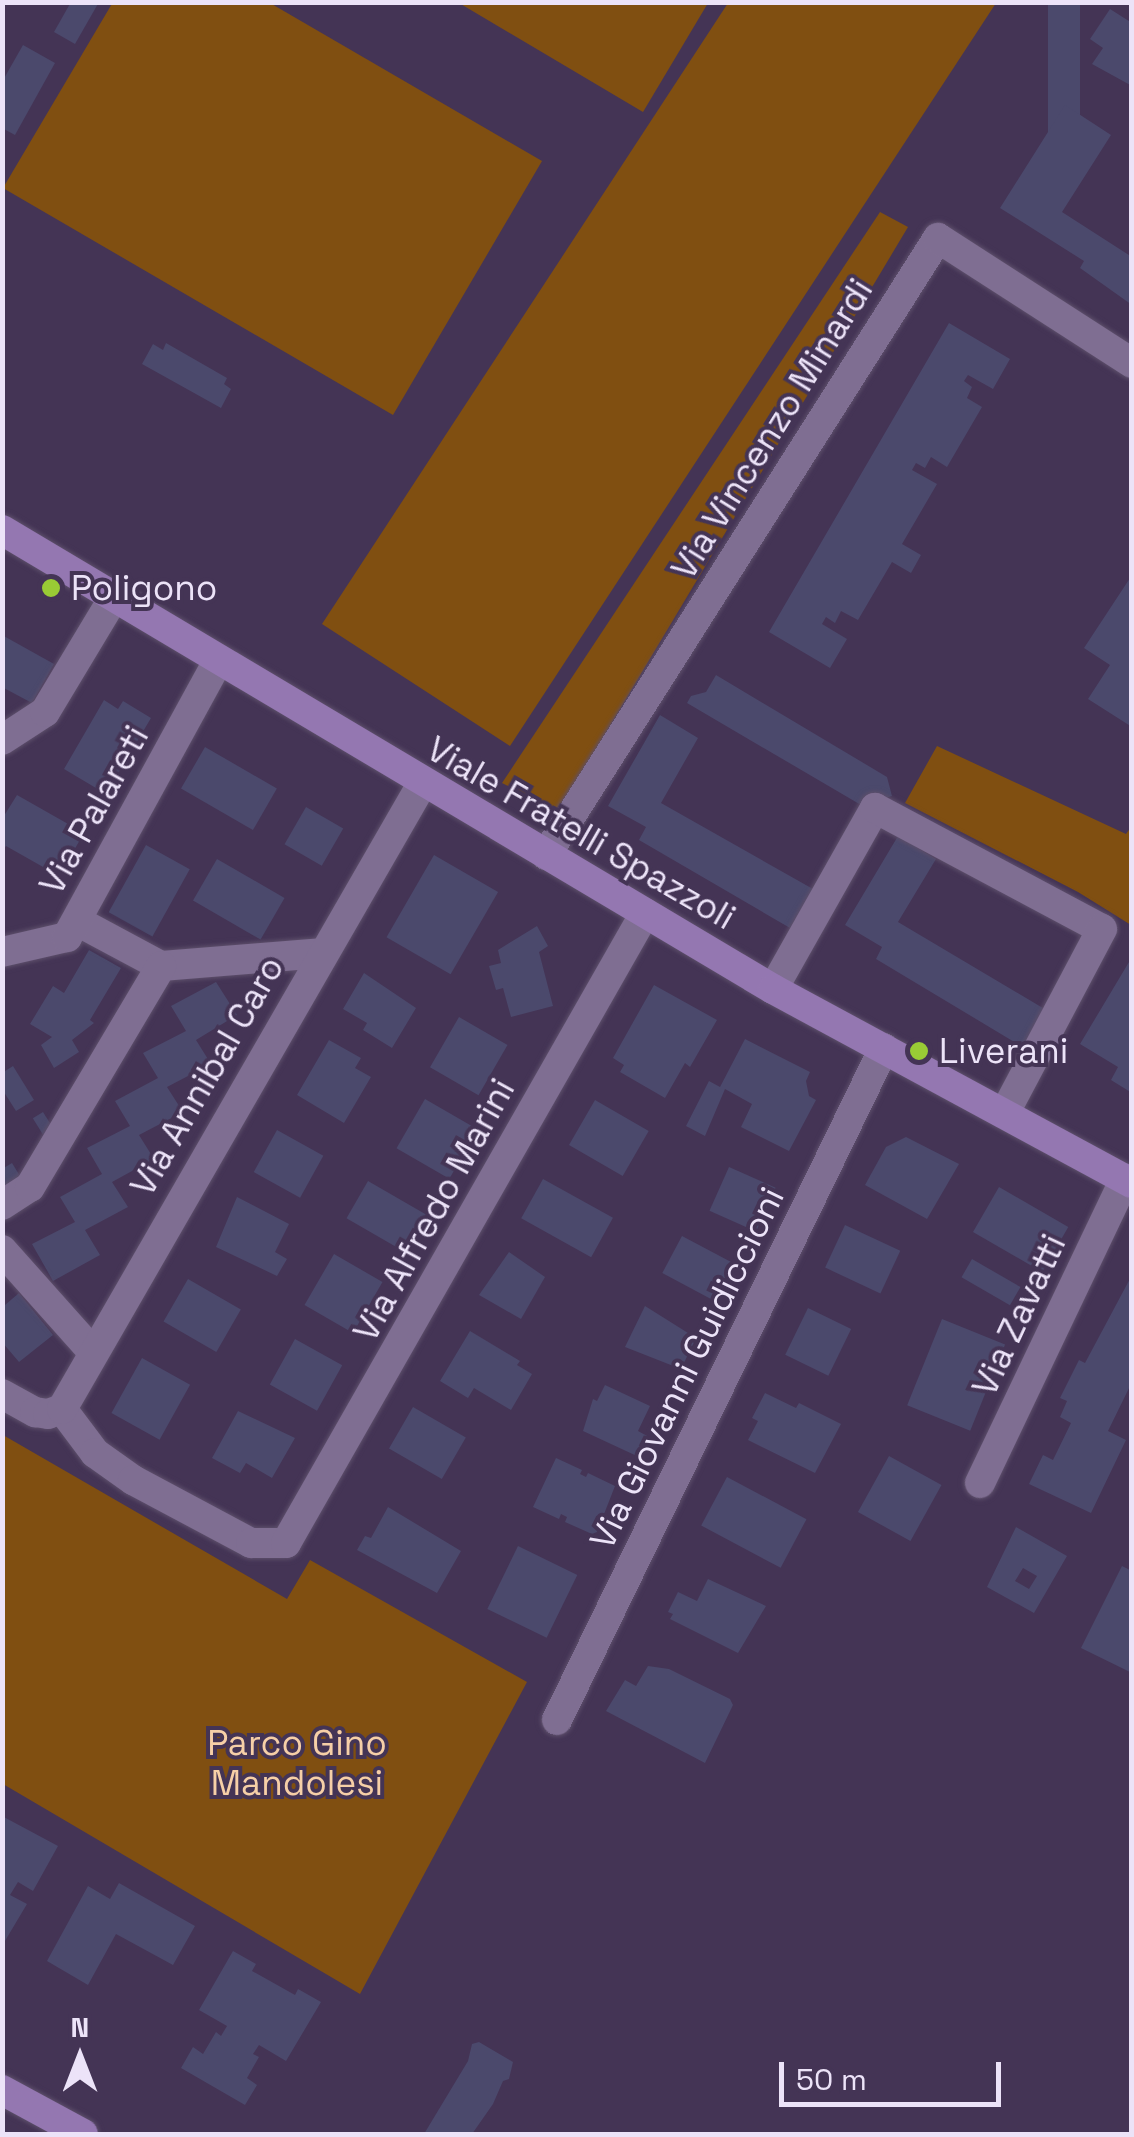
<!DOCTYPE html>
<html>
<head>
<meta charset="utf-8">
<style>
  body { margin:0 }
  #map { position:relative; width:1134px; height:2137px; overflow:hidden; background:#443455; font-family:"Space Grotesk",sans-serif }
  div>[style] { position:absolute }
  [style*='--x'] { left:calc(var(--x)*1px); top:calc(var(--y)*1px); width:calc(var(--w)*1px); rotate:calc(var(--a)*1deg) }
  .green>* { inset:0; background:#804f11 }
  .building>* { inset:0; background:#4b496c; transform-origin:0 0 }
  .roads { filter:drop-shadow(0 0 2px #5d4f6b) drop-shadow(0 0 2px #5d4f6b) }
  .street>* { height:30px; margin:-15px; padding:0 15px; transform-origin:15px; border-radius:15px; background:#7f6e92 }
  .secondary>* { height:30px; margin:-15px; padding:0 15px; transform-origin:15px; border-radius:15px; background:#9477b1 }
  .dots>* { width:28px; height:28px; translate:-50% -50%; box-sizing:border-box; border:5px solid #443455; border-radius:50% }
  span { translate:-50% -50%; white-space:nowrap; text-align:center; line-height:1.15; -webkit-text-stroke:8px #443455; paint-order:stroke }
  .street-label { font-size:35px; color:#ece3f8 }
  .poi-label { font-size:35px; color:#ece3f8 }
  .left { translate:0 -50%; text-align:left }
  .park-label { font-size:35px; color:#f6cfa7 }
  .frame { position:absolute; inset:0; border:5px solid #ece3f8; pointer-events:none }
  .north { position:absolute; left:30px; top:2007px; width:100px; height:100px; -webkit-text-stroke:8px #443455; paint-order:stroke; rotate:0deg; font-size:28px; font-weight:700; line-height:40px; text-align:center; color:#ece3f8 }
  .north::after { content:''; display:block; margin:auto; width:35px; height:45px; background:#ece3f8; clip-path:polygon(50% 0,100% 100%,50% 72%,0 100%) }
  .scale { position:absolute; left:779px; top:2062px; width:222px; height:45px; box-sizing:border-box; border:5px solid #ece3f8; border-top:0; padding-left:12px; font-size:30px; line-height:35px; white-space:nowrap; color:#ece3f8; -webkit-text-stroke:8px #443455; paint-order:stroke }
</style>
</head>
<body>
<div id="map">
  <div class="green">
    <div style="clip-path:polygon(113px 2px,270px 3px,542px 161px,393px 415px,3px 188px)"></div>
    <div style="clip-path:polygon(459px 3px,708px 3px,643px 112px)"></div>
    <div style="clip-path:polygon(728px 3px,996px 3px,510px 746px,322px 624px)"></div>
    <div style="clip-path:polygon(880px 212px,908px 227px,559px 811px,502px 783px)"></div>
    <div style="clip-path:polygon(937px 746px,1126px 834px,1131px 827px,1131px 925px,1078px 892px,905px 803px)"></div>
    <div style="clip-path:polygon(3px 1435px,287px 1599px,310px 1560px,527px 1682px,360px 1994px,3px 1784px)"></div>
  </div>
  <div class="building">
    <div style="clip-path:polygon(71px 2px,99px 2px,75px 44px,54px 32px)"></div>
    <div style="left:1048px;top:2px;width:32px;height:140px"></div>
    <div style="clip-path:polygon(1110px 9px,1132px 23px,1132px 86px,1092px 64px,1103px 48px,1090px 39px)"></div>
    <div style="clip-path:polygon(23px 45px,55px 63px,15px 135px,2px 128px,2px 82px)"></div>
    <div style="clip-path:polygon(1065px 105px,1111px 135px,1062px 212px,1132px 257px,1132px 305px,1080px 268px,1084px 261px,1000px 208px)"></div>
    <div style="clip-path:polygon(949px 323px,1010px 359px,993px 389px,968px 375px,964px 381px,972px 387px,967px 398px,982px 407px,947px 467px,931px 457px,925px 468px,916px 463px,912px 470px,937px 484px,902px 544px,921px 555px,911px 573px,892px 562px,858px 620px,841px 611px,835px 623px,826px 617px,822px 624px,847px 639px,830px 668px,769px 632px)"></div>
    <div style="clip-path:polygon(166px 343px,227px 378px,224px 384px,231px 389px,221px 408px,142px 364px,153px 344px,163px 350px)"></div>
    <div style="clip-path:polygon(1132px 575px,1132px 727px,1088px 699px,1110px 665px,1084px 648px)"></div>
    <div style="clip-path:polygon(2px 635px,54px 664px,32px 703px,2px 687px)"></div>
    <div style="clip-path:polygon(716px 675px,887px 777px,892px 796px,861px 805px,687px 703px,691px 696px,706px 692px)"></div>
    <div style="clip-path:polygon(104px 700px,118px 709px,123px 701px,151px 718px,106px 794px,64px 769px)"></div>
    <div style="clip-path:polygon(660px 715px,698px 738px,661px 803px,813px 889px,790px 928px,639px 840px,646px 827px,608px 806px)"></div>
    <div style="left:205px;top:747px;width:83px;height:48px;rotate:30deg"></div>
    <div style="clip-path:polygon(17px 795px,84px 833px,59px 876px,6px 846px,2px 852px,2px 819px)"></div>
    <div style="left:306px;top:807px;width:43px;height:43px;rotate:30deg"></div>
    <div style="clip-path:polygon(898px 836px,936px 859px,898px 922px,1048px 1011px,1026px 1049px,876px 959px,882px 947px,845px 925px)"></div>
    <div style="left:146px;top:845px;width:50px;height:77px;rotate:29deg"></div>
    <div style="left:434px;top:855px;width:74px;height:95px;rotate:30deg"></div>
    <div style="left:217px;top:859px;width:78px;height:48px;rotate:30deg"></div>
    <div style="clip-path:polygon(537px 926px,548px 946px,539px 952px,553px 1006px,511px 1017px,503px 988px,496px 990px,489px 966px,501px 963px,498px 950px)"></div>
    <div style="clip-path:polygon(89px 950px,121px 968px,90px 1020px,94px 1023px,72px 1040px,79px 1052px,54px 1068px,41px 1045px,52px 1037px,30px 1024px,53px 986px,64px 993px)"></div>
    <div style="clip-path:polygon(1132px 957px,1132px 1093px,1111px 1080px,1118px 1067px,1080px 1044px)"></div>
    <div style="clip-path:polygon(364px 973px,416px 1008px,392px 1048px,363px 1030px,367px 1023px,343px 1009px)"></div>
    <div style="clip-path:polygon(216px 982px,237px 1015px,196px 1040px,211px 1064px,167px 1087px,183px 1112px,139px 1135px,154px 1159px,112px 1182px,128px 1207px,85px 1230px,100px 1255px,53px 1281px,32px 1244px,75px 1222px,60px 1197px,102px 1174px,87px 1148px,130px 1126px,115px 1101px,158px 1078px,143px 1053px,186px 1031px,171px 1006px)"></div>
    <div style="clip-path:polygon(654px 985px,717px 1020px,690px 1067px,685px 1063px,665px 1098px,620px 1072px,624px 1065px,613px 1058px)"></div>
    <div style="left:459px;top:1017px;width:56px;height:58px;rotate:30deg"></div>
    <div style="clip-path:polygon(745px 1039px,810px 1072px,806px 1081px,809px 1096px,816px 1100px,789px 1151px,741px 1127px,752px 1104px,725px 1089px,705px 1136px,686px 1126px,709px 1081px,720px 1087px)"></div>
    <div style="clip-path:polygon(329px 1040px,361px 1058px,355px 1068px,371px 1077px,344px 1123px,297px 1095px)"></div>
    <div style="clip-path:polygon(13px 1066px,34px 1100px,16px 1111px,2px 1089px,2px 1073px)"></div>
    <div style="left:425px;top:1099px;width:61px;height:57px;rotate:30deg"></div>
    <div style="left:595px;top:1100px;width:62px;height:52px;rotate:30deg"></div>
    <div style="left:43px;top:1112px;width:19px;height:12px;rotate:58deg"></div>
    <div style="left:277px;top:1130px;width:53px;height:48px;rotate:29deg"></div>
    <div style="clip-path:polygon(906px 1137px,959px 1164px,927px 1219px,865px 1185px,886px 1147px)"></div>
    <div style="clip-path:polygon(12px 1163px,23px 1181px,2px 1193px,2px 1169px)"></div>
    <div style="left:729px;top:1167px;width:51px;height:48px;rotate:24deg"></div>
    <div style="left:543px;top:1179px;width:80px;height:45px;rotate:29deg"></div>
    <div style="left:368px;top:1181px;width:67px;height:43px;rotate:30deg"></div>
    <div style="left:999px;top:1187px;width:80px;height:52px;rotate:30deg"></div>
    <div style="clip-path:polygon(237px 1197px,289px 1224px,275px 1252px,287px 1259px,277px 1276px,216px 1247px)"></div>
    <div style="left:845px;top:1225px;width:61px;height:47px;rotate:25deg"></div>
    <div style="left:682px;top:1236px;width:62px;height:42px;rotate:28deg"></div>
    <div style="clip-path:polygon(509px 1252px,545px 1277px,521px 1319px,479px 1295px)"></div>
    <div style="left:334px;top:1254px;width:56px;height:59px;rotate:30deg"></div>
    <div style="left:972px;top:1259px;width:56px;height:21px;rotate:30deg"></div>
    <div style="clip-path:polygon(1132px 1275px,1132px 1382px,1108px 1431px,1126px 1440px,1091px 1513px,1029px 1484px,1043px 1455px,1053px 1460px,1071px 1423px,1060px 1417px,1067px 1401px,1060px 1398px,1079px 1360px,1085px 1363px)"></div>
    <div style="left:188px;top:1279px;width:61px;height:49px;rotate:30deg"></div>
    <div style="clip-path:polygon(19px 1293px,53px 1335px,19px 1362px,2px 1342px,2px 1302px,5px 1305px)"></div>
    <div style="clip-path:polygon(645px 1306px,696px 1338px,681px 1369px,625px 1347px)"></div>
    <div style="left:808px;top:1308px;width:48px;height:52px;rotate:26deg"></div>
    <div style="left:942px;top:1319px;width:68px;height:93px;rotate:22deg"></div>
    <div style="clip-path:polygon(470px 1331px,520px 1361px,517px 1365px,532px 1374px,511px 1410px,474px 1388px,468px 1398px,440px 1381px)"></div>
    <div style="left:295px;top:1339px;width:54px;height:52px;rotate:29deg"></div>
    <div style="left:142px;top:1358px;width:55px;height:63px;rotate:29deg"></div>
    <div style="clip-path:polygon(605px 1385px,650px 1406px,638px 1431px,649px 1437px,639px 1457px,583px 1431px,593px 1399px,597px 1401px)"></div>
    <div style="clip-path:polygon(765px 1393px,796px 1408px,799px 1403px,841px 1424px,815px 1473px,748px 1440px,758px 1421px,752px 1418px)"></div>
    <div style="left:413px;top:1407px;width:61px;height:48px;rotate:30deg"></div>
    <div style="clip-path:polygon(238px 1411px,295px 1438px,272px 1478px,246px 1463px,240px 1473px,212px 1458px)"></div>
    <div style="left:889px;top:1456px;width:60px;height:64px;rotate:29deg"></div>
    <div style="clip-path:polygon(556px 1458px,582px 1470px,580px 1474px,586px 1477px,588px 1473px,615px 1486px,597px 1532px,592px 1534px,565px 1522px,567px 1517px,561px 1514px,559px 1519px,533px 1507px)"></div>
    <div style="left:727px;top:1477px;width:90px;height:55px;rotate:28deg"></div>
    <div style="clip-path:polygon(388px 1507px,461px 1551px,437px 1593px,357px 1550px,365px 1536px,371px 1538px)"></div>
    <div style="clip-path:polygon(evenodd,1016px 1527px,1067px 1556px,1034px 1613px,987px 1587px,1016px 1527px,1023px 1568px,1037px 1576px,1029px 1589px,1015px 1581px,1023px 1568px)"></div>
    <div style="left:518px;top:1546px;width:66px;height:70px;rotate:26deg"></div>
    <div style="clip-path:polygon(1122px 1566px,1132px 1571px,1132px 1673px,1081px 1648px)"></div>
    <div style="clip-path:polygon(708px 1579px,766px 1606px,738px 1653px,670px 1619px,673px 1614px,668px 1612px,678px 1592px,697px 1601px)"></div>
    <div style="clip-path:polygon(648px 1666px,669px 1669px,730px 1699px,733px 1705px,705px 1763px,606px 1711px,625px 1680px,636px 1686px)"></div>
    <div style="clip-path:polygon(2px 1816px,58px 1846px,33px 1891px,18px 1882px,10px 1895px,27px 1904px,2px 1946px)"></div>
    <div style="clip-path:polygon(119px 1883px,195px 1926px,173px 1965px,116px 1934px,88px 1985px,47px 1961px,88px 1886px,110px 1899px)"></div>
    <div style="clip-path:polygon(233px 1951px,256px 1964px,252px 1971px,295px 1995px,298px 1989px,321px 2002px,286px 2061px,259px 2045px,253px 2054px,259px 2057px,247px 2078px,257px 2085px,245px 2105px,181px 2068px,193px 2047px,203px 2054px,216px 2032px,221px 2036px,227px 2026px,199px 2010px)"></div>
    <div style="clip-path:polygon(479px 2042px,513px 2062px,509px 2079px,503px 2081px,493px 2104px,472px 2134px,424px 2134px,468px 2061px,472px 2044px)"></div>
  </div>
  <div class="roads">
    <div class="street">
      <div style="--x:2;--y:740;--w:51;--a:-33.1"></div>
      <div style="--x:45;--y:712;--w:138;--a:-59"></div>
      <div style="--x:546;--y:855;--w:731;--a:-57.57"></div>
      <div style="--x:938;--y:238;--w:231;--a:32.8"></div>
      <div style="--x:77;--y:921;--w:95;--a:28.2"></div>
      <div style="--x:2;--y:952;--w:67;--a:-13"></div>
      <div style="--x:67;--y:937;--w:315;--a:-61.3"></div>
      <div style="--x:161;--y:966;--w:161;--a:-4.6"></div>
      <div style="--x:773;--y:989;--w:208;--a:-60.6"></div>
      <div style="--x:875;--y:808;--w:257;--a:28.1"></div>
      <div style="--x:1102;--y:929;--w:207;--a:117.9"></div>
      <div style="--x:2;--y:1205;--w:33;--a:-33"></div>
      <div style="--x:30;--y:1187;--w:257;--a:-59.3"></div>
      <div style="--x:2;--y:1250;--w:135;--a:48.3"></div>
      <div style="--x:2;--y:1394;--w:38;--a:29"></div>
      <div style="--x:35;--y:1412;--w:13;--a:9"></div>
      <div style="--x:48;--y:1414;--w:15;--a:-20"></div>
      <div style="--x:62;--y:1409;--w:55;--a:53.1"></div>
      <div style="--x:95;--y:1453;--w:47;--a:35.4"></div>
      <div style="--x:133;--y:1480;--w:134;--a:28.1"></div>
      <div style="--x:251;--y:1543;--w:35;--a:0"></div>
      <div style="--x:286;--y:1543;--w:725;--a:-60.32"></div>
      <div style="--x:62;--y:1409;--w:721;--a:-60.06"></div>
      <div style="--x:980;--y:1483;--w:337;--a:-64.5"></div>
      <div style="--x:557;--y:1720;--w:747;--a:-64.05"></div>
    </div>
    <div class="secondary">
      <div style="--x:2;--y:530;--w:897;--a:30.77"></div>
      <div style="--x:773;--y:989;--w:408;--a:28.4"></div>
      <div style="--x:2;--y:2090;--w:92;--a:28.5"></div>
    </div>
  </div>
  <div class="dots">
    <div style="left:51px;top:588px;background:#99cb35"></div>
    <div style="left:919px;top:1051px;background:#99cb35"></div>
  </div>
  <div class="street-label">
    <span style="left:772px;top:429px;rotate:-58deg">Via Vincenzo Minardi</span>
    <span style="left:94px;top:810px;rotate:-61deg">Via Palareti</span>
    <span style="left:581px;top:833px;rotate:30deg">Viale Fratelli Spazzoli</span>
    <span style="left:207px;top:1076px;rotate:-60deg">Via Annibal Caro</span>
    <span style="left:434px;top:1210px;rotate:-61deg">Via Alfredo Marini</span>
    <span style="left:1019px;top:1315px;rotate:-65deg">Via Zavatti</span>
    <span style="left:687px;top:1368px;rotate:-64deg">Via Giovanni Guidiccioni</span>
  </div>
  <div class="poi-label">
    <span class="left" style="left:71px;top:588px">Poligono</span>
    <span class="left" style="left:939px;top:1051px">Liverani</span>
  </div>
  <div class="park-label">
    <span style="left:297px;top:1763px">Parco Gino<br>Mandolesi</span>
  </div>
  <div class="frame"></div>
  <div class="north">N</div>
  <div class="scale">50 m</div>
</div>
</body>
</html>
